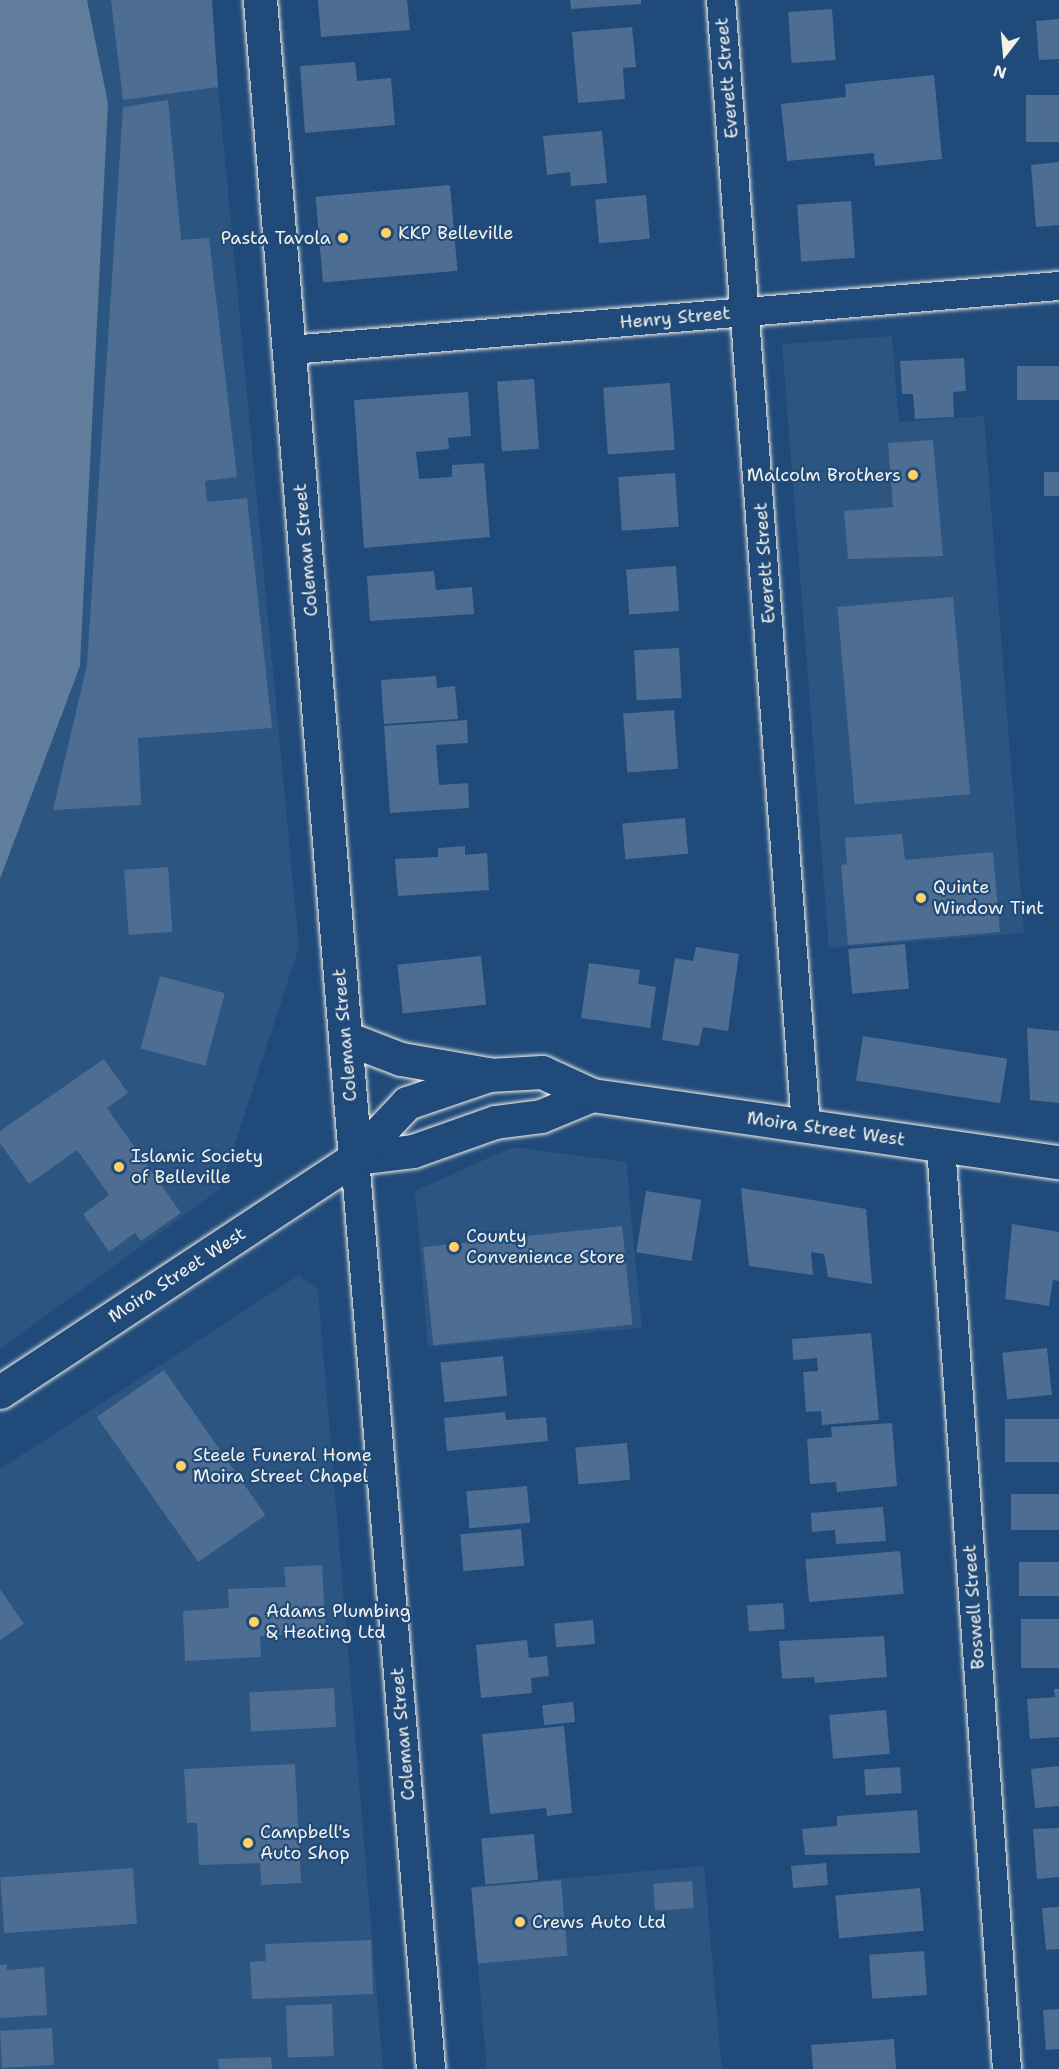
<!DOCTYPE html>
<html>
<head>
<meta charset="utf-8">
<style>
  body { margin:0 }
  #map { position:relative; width:1059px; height:2069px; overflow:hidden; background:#1f4a7a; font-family:"Shantell Sans",sans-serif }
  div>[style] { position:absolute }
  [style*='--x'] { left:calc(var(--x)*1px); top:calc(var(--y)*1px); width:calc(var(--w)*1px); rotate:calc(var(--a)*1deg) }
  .built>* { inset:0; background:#2d5581; transform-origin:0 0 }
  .water>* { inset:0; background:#627e9d }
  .building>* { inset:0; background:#4d6e92; transform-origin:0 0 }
  .roads { filter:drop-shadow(0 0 2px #f4f1e8) drop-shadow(0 0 2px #f4f1e8) }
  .street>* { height:28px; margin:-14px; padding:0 14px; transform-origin:14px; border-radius:14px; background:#1f4a7a }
  .secondary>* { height:33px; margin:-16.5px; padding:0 16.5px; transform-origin:16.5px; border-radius:16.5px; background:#1f4a7a }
  .dots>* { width:16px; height:16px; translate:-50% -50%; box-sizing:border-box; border:3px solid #1f4a7a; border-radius:50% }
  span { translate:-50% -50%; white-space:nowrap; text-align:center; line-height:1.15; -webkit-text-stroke:4.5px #1f4a7a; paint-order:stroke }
  .street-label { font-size:18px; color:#f4f1e8 }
  .poi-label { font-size:18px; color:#f4f1e8 }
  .left { translate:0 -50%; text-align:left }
  .right { translate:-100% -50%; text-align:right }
  .north { position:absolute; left:975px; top:24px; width:60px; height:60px; -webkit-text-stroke:4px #1f4a7a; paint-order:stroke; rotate:196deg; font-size:16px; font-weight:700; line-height:24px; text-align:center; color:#f4f1e8 }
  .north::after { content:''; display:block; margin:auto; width:21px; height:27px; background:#f4f1e8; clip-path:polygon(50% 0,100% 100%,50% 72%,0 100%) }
</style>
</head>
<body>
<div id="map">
  <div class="built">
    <div style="clip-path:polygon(87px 0,210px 0,299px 947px,220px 1189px,0 1349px,0 879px,80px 665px,108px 103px)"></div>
    <div style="clip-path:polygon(892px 336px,899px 422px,984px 416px,1024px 933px,829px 948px,782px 344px)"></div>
    <div style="clip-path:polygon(513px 1147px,626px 1162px,642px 1328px,428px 1347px,415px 1191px)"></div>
    <div style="clip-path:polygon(299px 1275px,318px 1290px,383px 2069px,0 2069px,0 1469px)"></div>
    <div style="left:704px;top:1866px;width:204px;height:234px;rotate:85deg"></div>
  </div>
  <div class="water">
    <div style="clip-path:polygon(0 0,87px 0,108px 103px,80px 666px,0 879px)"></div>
  </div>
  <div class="building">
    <div style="clip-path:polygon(111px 0,212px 0,218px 87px,123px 100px)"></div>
    <div style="clip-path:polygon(318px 0,407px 0,410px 30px,321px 37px)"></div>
    <div style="clip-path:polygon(570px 0,641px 0,641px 4px,571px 9px)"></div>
    <div style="left:832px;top:9px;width:51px;height:44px;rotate:86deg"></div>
    <div style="clip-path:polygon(1059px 19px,1059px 59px,1039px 60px,1036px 21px)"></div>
    <div style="clip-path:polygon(632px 27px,636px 67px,623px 68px,625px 99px,578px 103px,572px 32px)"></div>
    <div style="clip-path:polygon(355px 62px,357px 81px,391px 78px,395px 125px,305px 133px,300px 66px)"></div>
    <div style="clip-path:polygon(934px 75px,942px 159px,875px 166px,874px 153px,787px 161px,781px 104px,846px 97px,845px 84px)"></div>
    <div style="left:1059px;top:95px;width:47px;height:33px;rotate:90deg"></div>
    <div style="clip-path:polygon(168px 100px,181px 240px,209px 238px,237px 477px,205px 481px,207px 502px,247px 498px,272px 728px,138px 738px,141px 805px,53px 810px,87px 665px,123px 107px)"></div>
    <div style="clip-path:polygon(602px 131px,607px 183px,571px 186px,570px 172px,547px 175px,543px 136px)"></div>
    <div style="clip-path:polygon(1059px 162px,1059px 225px,1036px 227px,1031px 165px)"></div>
    <div style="left:450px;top:185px;width:86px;height:135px;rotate:85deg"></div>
    <div style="left:646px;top:195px;width:44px;height:51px;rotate:85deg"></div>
    <div style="left:851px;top:201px;width:57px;height:54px;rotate:86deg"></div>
    <div style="clip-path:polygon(964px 358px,966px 391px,953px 392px,954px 417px,915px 419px,913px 394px,902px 394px,900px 361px)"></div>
    <div style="left:1059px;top:366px;width:34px;height:42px;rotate:90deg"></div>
    <div style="left:534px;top:379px;width:70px;height:37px;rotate:86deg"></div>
    <div style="left:670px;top:383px;width:67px;height:67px;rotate:86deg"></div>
    <div style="clip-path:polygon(468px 392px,471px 436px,448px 438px,449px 449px,416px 452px,419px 479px,452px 477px,452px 465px,484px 463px,490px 537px,364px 548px,354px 400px)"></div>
    <div style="clip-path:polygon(933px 440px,943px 556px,848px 559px,844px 511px,893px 507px,888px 443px)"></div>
    <div style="left:1059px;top:472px;width:24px;height:15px;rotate:90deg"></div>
    <div style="left:675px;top:473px;width:54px;height:57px;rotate:86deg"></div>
    <div style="left:676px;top:566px;width:45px;height:50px;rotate:86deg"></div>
    <div style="clip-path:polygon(434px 571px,436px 590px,472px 587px,474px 614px,370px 621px,367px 576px)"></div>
    <div style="left:953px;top:597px;width:198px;height:116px;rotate:85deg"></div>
    <div style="left:679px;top:648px;width:50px;height:45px;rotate:87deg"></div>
    <div style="clip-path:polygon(436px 676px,437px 688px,455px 686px,458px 719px,384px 724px,381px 680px)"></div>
    <div style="left:674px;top:710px;width:59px;height:51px;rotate:86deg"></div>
    <div style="clip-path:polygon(467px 720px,468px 743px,436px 745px,439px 785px,468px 783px,469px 808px,390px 813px,384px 726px)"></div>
    <div style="left:685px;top:818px;width:36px;height:63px;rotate:85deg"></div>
    <div style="clip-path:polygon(902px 834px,905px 860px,993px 852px,1000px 932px,848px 945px,841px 865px,847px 864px,845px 838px)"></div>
    <div style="clip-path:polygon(465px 846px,465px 855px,487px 853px,489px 890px,398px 896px,395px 859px,438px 857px,438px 848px)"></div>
    <div style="left:168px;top:867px;width:65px;height:44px;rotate:86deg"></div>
    <div style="left:905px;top:944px;width:45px;height:57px;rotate:85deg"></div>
    <div style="clip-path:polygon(696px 947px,739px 954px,728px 1031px,703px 1027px,699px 1046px,662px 1040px,675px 958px,693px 961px)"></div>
    <div style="left:481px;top:956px;width:49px;height:84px;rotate:84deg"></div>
    <div style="clip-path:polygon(589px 963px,640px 970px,638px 984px,656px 987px,650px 1028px,581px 1018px)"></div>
    <div style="left:160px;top:976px;width:67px;height:75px;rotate:15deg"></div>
    <div style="clip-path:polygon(1027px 1028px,1059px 1031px,1059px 1103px,1030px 1100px)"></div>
    <div style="left:863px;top:1036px;width:146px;height:45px;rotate:9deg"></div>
    <div style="clip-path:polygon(104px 1059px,128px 1093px,107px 1108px,181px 1213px,141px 1241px,135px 1233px,109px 1252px,83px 1214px,109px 1195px,77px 1150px,29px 1184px,0 1143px,0 1131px)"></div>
    <div style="clip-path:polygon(741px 1188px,866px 1209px,872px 1284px,828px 1277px,824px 1254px,811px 1252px,813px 1275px,749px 1266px)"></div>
    <div style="left:646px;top:1191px;width:56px;height:62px;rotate:9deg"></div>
    <div style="clip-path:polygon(1012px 1224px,1059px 1232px,1059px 1281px,1053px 1280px,1049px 1306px,1005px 1299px)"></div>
    <div style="left:622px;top:1226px;width:99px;height:200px;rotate:84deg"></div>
    <div style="clip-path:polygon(871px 1333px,879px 1420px,822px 1425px,821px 1411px,806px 1412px,803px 1372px,818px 1371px,817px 1358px,793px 1360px,792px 1339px)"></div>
    <div style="left:1047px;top:1348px;width:47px;height:45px;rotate:84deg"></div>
    <div style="left:503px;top:1356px;width:40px;height:63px;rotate:84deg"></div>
    <div style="left:164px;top:1370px;width:177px;height:82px;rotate:55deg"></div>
    <div style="clip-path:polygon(505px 1412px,506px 1420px,546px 1417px,548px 1441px,447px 1451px,444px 1418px)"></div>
    <div style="left:1059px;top:1419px;width:43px;height:54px;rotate:90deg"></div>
    <div style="clip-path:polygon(892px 1423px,897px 1486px,837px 1492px,836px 1482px,810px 1484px,807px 1439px,832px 1437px,831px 1427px)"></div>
    <div style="left:627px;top:1443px;width:37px;height:52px;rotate:85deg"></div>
    <div style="left:527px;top:1486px;width:37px;height:61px;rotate:85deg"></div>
    <div style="left:1059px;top:1494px;width:36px;height:48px;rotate:90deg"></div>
    <div style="clip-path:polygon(883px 1507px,886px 1541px,836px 1544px,835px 1530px,812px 1532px,811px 1513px)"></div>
    <div style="left:521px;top:1529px;width:37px;height:61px;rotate:85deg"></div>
    <div style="left:900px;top:1551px;width:43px;height:95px;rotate:85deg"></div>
    <div style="left:1059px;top:1562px;width:34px;height:40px;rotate:90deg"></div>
    <div style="clip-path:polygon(322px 1565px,326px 1633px,260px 1636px,261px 1657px,185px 1661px,183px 1611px,229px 1608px,228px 1589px,286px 1587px,284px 1567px)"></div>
    <div style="clip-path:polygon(0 1589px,24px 1624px,0 1640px)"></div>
    <div style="left:783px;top:1603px;width:26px;height:36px;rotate:86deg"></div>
    <div style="left:1059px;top:1619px;width:49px;height:38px;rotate:90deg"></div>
    <div style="left:593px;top:1620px;width:24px;height:39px;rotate:85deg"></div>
    <div style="clip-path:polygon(884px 1636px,887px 1677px,815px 1683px,814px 1677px,782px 1679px,779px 1641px)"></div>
    <div style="clip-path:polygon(527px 1640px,529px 1658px,547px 1656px,549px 1676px,531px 1678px,532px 1693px,481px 1698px,476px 1645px)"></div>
    <div style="left:334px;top:1688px;width:39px;height:85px;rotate:87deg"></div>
    <div style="clip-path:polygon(1054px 1689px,1059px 1689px,1059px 1737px,1030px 1739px,1027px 1699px,1055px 1697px)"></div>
    <div style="left:573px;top:1702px;width:20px;height:31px;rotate:84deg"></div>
    <div style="left:886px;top:1710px;width:44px;height:57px;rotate:85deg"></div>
    <div style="clip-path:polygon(564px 1726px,572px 1813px,547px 1816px,546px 1808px,490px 1814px,482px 1734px)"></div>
    <div style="clip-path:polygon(295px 1764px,301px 1883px,261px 1885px,260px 1863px,199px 1865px,197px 1823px,187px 1823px,184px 1769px)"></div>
    <div style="clip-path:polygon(1059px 1766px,1059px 1806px,1035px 1808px,1031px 1769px)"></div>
    <div style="left:900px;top:1767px;width:26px;height:36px;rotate:86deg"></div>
    <div style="clip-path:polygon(917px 1810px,920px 1853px,805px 1855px,802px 1829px,837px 1826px,837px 1816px)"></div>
    <div style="clip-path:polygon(1059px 1828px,1059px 1877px,1037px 1879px,1033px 1829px)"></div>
    <div style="left:534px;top:1834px;width:46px;height:53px;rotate:85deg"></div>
    <div style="left:826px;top:1863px;width:22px;height:35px;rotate:85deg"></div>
    <div style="left:133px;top:1868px;width:56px;height:133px;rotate:86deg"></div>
    <div style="left:561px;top:1880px;width:76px;height:90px;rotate:85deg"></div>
    <div style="left:692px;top:1881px;width:27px;height:39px;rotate:86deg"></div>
    <div style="left:920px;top:1888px;width:43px;height:85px;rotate:85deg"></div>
    <div style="clip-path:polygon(1059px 1907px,1059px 1949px,1046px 1950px,1042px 1908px)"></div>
    <div style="clip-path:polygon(371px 1940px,373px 1994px,252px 1999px,250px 1962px,266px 1961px,265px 1944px)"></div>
    <div style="left:924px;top:1951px;width:44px;height:55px;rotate:86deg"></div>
    <div style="clip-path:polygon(7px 1964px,7px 1970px,44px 1967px,47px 2015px,0 2018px,0 1965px)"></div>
    <div style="left:332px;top:2004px;width:52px;height:46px;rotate:88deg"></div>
    <div style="clip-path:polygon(1059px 2009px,1059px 2049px,1046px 2050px,1043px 2010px)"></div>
    <div style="left:52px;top:2028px;width:37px;height:52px;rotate:87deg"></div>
    <div style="clip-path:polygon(894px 2039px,896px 2069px,813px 2069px,811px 2045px)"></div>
    <div style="clip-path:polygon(271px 2057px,272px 2069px,219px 2069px,218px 2059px)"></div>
  </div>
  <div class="roads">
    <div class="street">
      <div style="--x:721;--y:0;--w:1128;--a:85.68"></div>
      <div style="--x:290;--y:350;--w:772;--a:-4.76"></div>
      <div style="--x:941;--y:1146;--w:925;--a:85.91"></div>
      <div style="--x:355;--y:1158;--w:914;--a:85.23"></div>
    </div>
    <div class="secondary">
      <div style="--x:260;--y:0;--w:1162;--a:85.31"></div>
      <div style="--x:346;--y:1038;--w:59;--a:20.9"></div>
      <div style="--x:401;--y:1059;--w:88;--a:9.8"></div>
      <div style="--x:355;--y:1158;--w:58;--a:-6.9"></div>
      <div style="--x:413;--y:1151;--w:87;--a:-19.5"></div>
      <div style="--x:495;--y:1122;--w:46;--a:-7.4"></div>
      <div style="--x:541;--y:1116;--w:55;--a:-22.4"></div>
      <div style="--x:0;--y:1392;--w:425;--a:-33.4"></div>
      <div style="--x:355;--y:1158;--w:76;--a:-46.6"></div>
      <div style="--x:407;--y:1103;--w:87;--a:-18.9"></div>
      <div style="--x:489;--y:1075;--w:53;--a:-3.2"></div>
      <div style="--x:542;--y:1072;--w:55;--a:24.7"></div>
      <div style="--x:592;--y:1095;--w:472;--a:8.2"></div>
    </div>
  </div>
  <div class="dots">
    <div style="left:386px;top:233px;background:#ffd166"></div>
    <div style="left:343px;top:238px;background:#ffd166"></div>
    <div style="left:913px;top:475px;background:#ffd166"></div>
    <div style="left:921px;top:898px;background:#ffd166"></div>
    <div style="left:119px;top:1167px;background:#ffd166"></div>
    <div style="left:454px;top:1247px;background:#ffd166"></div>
    <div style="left:181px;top:1466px;background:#ffd166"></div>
    <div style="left:254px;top:1622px;background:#ffd166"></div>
    <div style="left:248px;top:1843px;background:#ffd166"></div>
    <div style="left:520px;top:1922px;background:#ffd166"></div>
  </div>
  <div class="street-label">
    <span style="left:727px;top:78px;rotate:-95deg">Everett Street</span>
    <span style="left:675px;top:318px;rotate:-5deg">Henry Street</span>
    <span style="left:306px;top:550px;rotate:-95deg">Coleman Street</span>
    <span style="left:765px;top:563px;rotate:-94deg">Everett Street</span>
    <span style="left:345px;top:1035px;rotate:-95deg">Coleman Street</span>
    <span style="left:826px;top:1129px;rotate:8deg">Moira Street West</span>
    <span style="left:177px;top:1275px;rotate:-33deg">Moira Street West</span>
    <span style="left:974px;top:1607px;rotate:-94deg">Boswell Street</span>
    <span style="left:403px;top:1734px;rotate:-95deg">Coleman Street</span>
  </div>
  <div class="poi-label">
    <span class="left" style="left:398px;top:233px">KKP Belleville</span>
    <span class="right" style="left:331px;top:238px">Pasta Tavola</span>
    <span class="right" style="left:901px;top:475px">Malcolm Brothers</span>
    <span class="left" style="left:933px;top:898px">Quinte<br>Window Tint</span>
    <span class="left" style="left:131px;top:1167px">Islamic Society<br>of Belleville</span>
    <span class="left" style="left:466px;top:1247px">County<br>Convenience Store</span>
    <span class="left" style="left:193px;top:1466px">Steele Funeral Home<br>Moira Street Chapel</span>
    <span class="left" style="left:266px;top:1622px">Adams Plumbing<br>&amp; Heating Ltd</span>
    <span class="left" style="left:260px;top:1843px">Campbell's<br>Auto Shop</span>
    <span class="left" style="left:532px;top:1922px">Crews Auto Ltd</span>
  </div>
  <div class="north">N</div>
</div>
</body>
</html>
